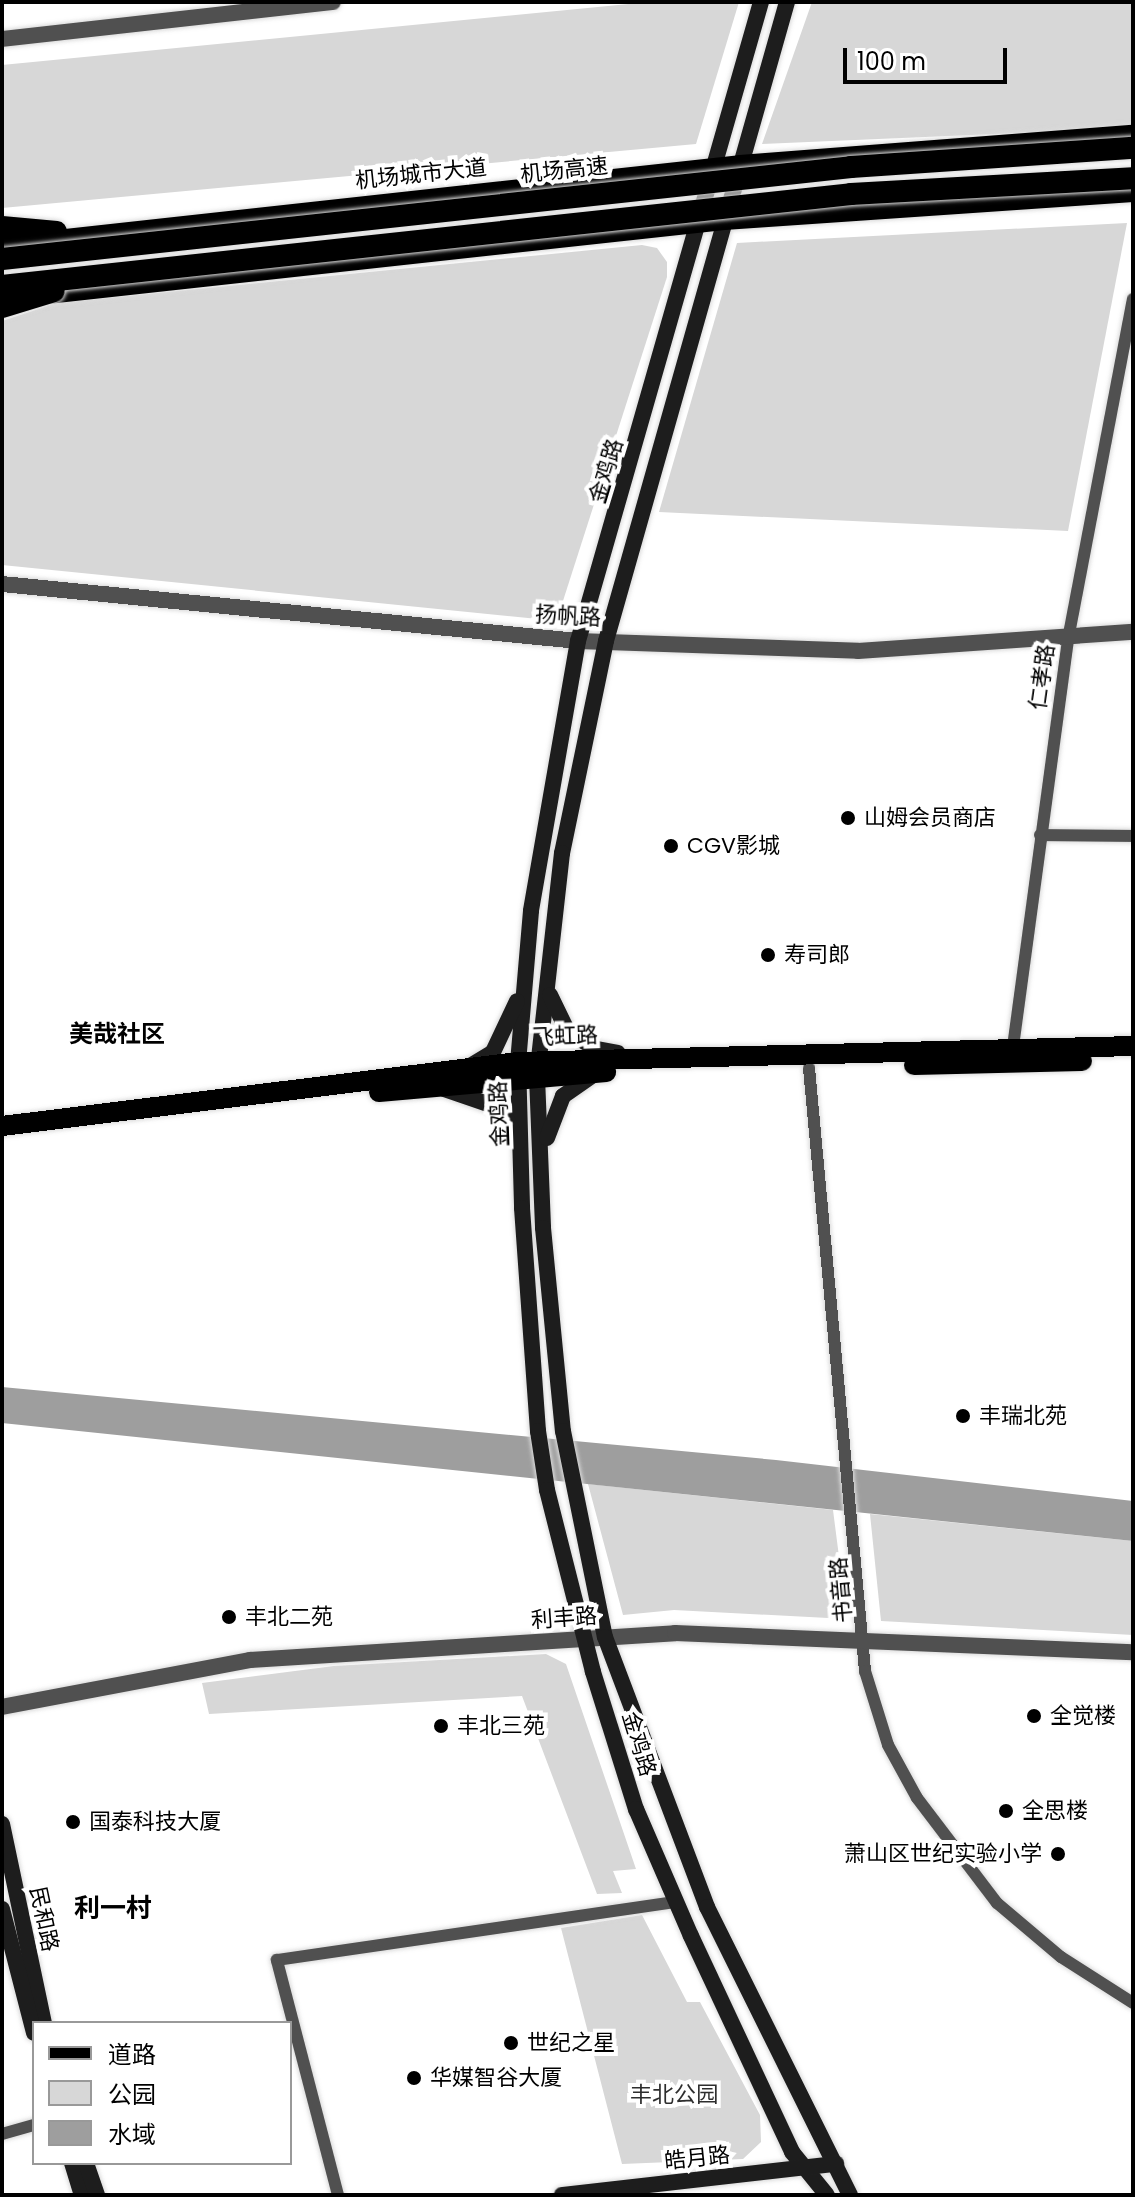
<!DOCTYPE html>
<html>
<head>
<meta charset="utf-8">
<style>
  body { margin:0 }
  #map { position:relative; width:1135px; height:2197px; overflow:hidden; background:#fff; font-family:Poppins,"Noto Sans SC",sans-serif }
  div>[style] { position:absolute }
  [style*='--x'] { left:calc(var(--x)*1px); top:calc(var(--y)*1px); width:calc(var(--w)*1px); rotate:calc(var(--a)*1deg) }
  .green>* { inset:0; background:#d7d7d7 }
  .water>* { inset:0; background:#9e9e9e }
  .roads { filter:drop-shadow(0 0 2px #dbdbdb) drop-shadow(0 0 2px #dbdbdb) }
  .minor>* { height:12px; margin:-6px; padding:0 6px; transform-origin:6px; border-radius:6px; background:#505050 }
  .tertiary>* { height:16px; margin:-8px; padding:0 8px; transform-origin:8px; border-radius:8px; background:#505050 }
  .secondary>* { height:16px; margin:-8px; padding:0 8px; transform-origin:8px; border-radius:8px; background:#1d1d1d }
  .primary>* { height:20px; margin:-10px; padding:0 10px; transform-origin:10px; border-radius:10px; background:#000 }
  .bridges { filter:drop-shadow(0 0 2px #dbdbdb) drop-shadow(0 0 2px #dbdbdb) }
  .motorway-bridge>* { height:22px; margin:-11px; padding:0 11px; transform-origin:11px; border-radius:11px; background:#000 }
  .dots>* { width:22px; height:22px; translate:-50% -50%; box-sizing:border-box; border:4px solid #fff; border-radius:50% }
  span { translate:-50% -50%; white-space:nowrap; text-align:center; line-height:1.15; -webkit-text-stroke:8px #fff; paint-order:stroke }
  .street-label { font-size:22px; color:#000 }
  .poi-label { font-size:22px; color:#000 }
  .left { translate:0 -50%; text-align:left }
  .right { translate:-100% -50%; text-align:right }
  .park-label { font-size:22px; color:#2e2e2e }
  .neighbourhood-label { font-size:24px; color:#000; font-weight:700 }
  .quarter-label { font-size:26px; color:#000; font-weight:700 }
  .frame { position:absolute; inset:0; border:4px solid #000; pointer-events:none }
  .legend { position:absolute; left:32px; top:2021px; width:260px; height:144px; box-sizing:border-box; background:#fff; border:2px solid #999; margin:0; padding:10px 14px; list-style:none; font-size:24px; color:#000 }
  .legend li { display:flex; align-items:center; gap:16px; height:40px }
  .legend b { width:40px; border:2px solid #999 }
  .scale { position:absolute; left:843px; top:48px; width:164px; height:36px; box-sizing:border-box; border:4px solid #000; border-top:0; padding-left:10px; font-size:24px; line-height:28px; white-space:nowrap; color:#000; -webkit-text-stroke:6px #fff; paint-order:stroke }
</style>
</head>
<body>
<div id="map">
  <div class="green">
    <div style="clip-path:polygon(649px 2px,739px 2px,696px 144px,2px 208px,2px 65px)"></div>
    <div style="clip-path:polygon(812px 2px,1133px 2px,1133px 128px,762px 144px)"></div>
    <div style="clip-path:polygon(1127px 223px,1068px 531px,659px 512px,737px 243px)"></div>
    <div style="clip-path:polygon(642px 245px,657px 248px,667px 262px,667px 277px,562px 604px,548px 620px,2px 565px,2px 321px,57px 303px)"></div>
    <div style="clip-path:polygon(588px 1484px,833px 1510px,847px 1619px,674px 1610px,623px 1615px)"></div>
    <div style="clip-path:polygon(870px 1514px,1133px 1541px,1133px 1635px,881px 1621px)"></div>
    <div style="clip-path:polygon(546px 1654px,566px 1664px,636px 1869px,613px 1871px,622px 1893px,597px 1894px,522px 1696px,209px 1714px,202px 1683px,334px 1666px)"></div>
    <div style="clip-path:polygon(642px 1915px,687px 2002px,700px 2002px,760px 2115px,761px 2142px,743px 2159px,622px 2164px,561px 1928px)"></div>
  </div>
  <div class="water">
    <div style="clip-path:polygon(2px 1387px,776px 1460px,1133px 1501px,1133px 1541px,2px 1423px)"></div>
  </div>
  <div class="roads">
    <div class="minor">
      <div style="--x:1040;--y:835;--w:93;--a:0.6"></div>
      <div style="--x:1012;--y:1054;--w:424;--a:-82.3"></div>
      <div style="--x:1069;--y:634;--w:341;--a:-79.2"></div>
      <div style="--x:809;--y:1068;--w:606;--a:84.69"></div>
      <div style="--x:865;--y:1671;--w:77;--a:72.7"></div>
      <div style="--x:888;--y:1745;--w:60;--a:61.3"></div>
      <div style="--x:917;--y:1798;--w:132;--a:52.7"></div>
      <div style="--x:997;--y:1903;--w:84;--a:40.2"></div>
      <div style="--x:1061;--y:1957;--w:85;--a:32.6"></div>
      <div style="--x:2;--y:2134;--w:33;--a:-16"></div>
      <div style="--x:338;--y:2195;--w:243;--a:-104.6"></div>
      <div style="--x:277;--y:1960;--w:403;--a:-8.3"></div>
    </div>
    <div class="tertiary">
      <div style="--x:2;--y:39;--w:333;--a:-6.4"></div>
      <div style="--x:2;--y:584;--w:579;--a:5.65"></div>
      <div style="--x:578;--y:641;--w:280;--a:2"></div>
      <div style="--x:858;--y:651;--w:276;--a:-4"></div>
      <div style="--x:2;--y:1707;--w:252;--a:-10.7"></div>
      <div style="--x:250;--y:1660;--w:426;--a:-3.6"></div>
      <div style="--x:675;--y:1633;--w:458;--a:2.4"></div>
    </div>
    <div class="secondary">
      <div style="--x:761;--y:2;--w:665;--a:105.98"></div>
      <div style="--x:578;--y:641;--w:274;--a:99.9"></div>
      <div style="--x:531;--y:911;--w:152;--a:94.9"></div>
      <div style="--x:518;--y:1062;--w:146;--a:88.4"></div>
      <div style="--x:522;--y:1208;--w:224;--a:85.9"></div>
      <div style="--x:538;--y:1431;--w:60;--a:81.3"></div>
      <div style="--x:547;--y:1490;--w:188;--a:75.8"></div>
      <div style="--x:593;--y:1672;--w:144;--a:72.6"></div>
      <div style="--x:636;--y:1809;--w:138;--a:66.6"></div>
      <div style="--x:691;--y:1936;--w:238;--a:64.9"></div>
      <div style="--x:792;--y:2152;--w:55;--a:50.9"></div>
      <div style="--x:787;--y:2;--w:664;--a:105.82"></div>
      <div style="--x:606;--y:641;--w:217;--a:101.7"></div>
      <div style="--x:562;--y:853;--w:225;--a:96.4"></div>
      <div style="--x:537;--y:1077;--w:151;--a:87.7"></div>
      <div style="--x:543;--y:1228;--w:204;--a:84.4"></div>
      <div style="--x:563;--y:1431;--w:210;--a:78.5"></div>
      <div style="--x:605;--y:1637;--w:289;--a:69.3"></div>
      <div style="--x:707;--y:1907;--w:322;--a:63.6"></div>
      <div style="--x:550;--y:995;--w:41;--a:64.1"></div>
      <div style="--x:568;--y:1032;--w:33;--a:31"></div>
      <div style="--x:596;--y:1049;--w:22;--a:10"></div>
      <div style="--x:470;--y:1066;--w:27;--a:-31"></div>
      <div style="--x:493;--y:1052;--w:56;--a:-64.8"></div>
      <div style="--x:444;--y:1089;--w:50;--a:18.8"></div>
      <div style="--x:491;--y:1105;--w:20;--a:41"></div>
      <div style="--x:506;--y:1118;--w:27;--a:63"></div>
      <div style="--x:547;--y:1138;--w:45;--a:-69.1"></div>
      <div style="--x:563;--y:1096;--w:39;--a:-35"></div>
      <div style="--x:2;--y:1824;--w:203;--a:78.1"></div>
      <div style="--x:2;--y:1909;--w:128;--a:75.5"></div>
      <div style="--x:72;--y:2163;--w:34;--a:73"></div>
      <div style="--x:86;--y:2163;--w:34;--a:71"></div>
      <div style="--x:562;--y:2195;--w:276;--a:-6.5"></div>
    </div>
    <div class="primary">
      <div style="--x:2;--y:226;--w:55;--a:5.2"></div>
      <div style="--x:2;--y:246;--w:742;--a:-6.26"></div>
      <div style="--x:740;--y:165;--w:394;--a:-4.4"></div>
      <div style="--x:38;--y:295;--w:690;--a:-6.24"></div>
      <div style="--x:724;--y:220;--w:410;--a:-3.9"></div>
      <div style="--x:914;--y:1065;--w:168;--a:-1.4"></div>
      <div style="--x:379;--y:1092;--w:228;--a:-5"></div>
      <div style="--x:2;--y:1126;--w:520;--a:-7.07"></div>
      <div style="--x:518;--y:1062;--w:615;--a:-1.49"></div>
    </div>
  </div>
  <div class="bridges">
    <div class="motorway-bridge">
      <div style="--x:2;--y:259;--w:854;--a:-6.18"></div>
      <div style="--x:851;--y:167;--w:283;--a:-3.9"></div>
      <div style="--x:2;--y:286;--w:854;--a:-6.18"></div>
      <div style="--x:851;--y:194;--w:282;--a:-3.2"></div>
      <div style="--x:2;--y:307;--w:54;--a:-17.1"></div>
    </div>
  </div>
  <div class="dots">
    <div style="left:848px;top:818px;background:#000"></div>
    <div style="left:671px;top:846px;background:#000"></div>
    <div style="left:768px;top:955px;background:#000"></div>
    <div style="left:963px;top:1416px;background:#000"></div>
    <div style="left:229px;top:1617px;background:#000"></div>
    <div style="left:1034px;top:1716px;background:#000"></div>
    <div style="left:441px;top:1726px;background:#000"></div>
    <div style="left:1006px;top:1811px;background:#000"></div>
    <div style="left:73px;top:1822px;background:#000"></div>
    <div style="left:1058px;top:1854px;background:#000"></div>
    <div style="left:511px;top:2043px;background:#000"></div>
    <div style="left:414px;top:2078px;background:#000"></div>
  </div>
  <div class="street-label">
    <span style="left:564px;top:170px;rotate:-6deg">机场高速</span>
    <span style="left:421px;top:174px;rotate:-6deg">机场城市大道</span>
    <span style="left:606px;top:471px;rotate:-73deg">金鸡路</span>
    <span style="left:568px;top:616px;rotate:3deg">扬帆路</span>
    <span style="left:1042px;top:677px;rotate:-82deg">仁孝路</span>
    <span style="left:565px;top:1036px;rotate:-2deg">飞虹路</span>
    <span style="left:499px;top:1114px;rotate:-92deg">金鸡路</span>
    <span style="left:841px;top:1590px;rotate:-95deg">书音路</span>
    <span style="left:564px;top:1618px;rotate:-4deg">利丰路</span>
    <span style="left:639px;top:1744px;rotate:73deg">金鸡路</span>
    <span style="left:44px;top:1919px;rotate:78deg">民和路</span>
    <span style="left:697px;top:2158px;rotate:-6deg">皓月路</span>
  </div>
  <div class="poi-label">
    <span class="left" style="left:864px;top:818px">山姆会员商店</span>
    <span class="left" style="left:687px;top:846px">CGV影城</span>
    <span class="left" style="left:784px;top:955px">寿司郎</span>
    <span class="left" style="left:979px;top:1416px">丰瑞北苑</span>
    <span class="left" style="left:245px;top:1617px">丰北二苑</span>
    <span class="left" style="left:1050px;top:1716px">全觉楼</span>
    <span class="left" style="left:457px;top:1726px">丰北三苑</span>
    <span class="left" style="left:1022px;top:1811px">全思楼</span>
    <span class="left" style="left:89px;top:1822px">国泰科技大厦</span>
    <span class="right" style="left:1042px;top:1854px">萧山区世纪实验小学</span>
    <span class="left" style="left:527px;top:2043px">世纪之星</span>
    <span class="left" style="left:430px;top:2078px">华媒智谷大厦</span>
  </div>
  <div class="park-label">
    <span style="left:674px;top:2095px">丰北公园</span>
  </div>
  <div class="neighbourhood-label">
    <span style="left:117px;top:1034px">美哉社区</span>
  </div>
  <div class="quarter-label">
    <span style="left:113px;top:1909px">利一村</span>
  </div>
  <div class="frame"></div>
  <ul class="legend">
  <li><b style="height:10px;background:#000"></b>道路</li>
  <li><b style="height:22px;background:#d7d7d7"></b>公园</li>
  <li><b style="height:22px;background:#9e9e9e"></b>水域</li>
  </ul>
  <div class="scale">100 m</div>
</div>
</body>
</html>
